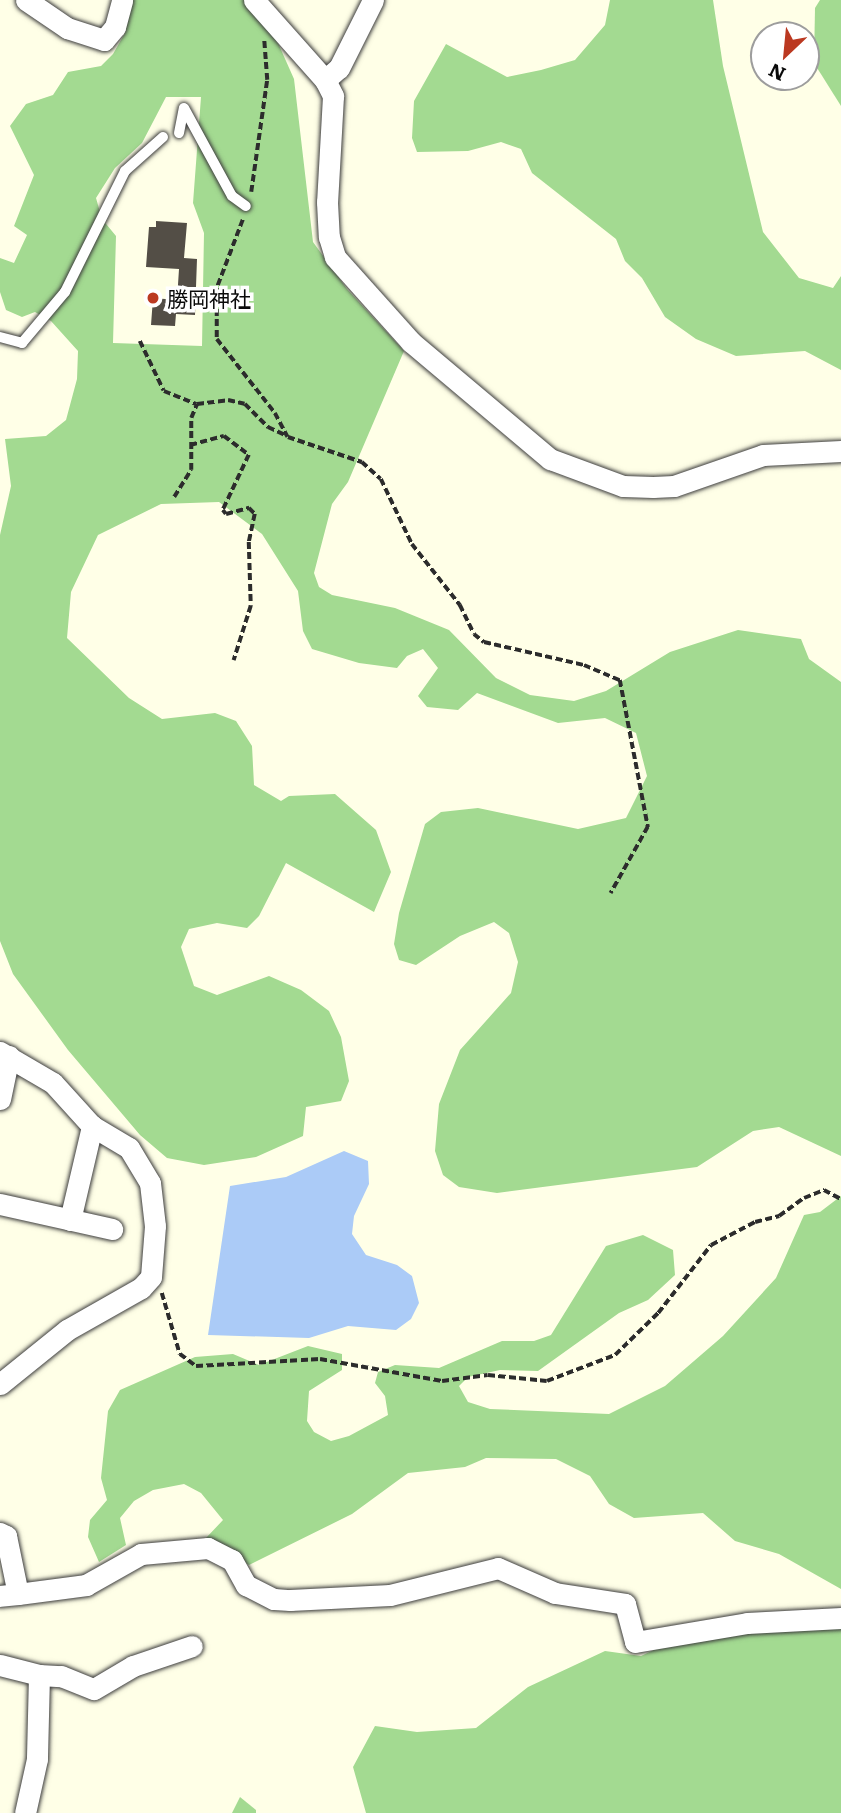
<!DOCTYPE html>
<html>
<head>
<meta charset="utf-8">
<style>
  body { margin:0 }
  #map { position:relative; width:841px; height:1813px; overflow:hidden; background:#ffffe7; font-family:Literata,"Noto Sans JP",serif }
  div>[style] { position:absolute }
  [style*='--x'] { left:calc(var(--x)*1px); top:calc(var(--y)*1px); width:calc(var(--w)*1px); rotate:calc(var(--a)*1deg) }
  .forest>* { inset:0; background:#a3da91 }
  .water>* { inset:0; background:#abcbf7 }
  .building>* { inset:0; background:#534e46 }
  .path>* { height:3.5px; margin-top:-1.75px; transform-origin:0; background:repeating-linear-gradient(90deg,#2c2c2c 0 7px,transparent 0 10.5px) }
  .roads { filter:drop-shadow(0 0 2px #3d3d3d) drop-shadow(0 0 2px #3d3d3d) }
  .lane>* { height:10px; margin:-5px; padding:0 5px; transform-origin:5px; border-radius:5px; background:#fff }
  .street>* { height:21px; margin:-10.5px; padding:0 10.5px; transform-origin:10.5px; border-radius:10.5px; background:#fff }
  .dots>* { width:19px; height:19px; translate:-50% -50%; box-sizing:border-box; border:4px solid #fff; border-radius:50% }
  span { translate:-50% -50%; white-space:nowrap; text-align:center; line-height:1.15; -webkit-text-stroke:7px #fff; paint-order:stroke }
  .poi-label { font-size:21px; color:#0a0a0a }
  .left { translate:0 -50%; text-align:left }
  .north { position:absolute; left:750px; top:21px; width:70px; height:70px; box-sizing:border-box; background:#fff; border:2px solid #9d9d9d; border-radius:50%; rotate:206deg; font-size:19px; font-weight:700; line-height:28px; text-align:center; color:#0a0a0a }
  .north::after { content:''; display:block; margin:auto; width:24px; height:32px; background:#bb3921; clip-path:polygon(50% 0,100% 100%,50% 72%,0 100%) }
</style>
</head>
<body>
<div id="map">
  <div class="forest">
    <div style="clip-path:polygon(evenodd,131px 0,244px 0,278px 43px,294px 79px,313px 242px,347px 289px,404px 351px,348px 482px,332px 504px,314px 573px,319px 587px,332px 595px,395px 608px,449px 630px,496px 678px,530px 695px,574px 701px,606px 691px,670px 652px,738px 630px,801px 639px,809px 659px,841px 682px,841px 1156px,779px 1127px,753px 1131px,697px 1167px,497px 1193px,459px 1187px,443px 1175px,435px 1151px,439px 1104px,460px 1050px,511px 993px,518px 962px,509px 933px,494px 922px,460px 936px,416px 965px,399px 960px,394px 944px,399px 913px,425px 824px,441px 812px,478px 808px,578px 829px,626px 818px,647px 776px,636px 733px,605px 718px,558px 723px,477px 693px,458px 710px,427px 707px,418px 696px,438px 668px,423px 649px,407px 656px,397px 668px,359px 663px,312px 649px,303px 631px,298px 591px,262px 534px,219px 502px,161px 504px,98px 535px,71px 592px,67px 638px,129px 698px,162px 719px,215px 713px,236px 721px,252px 746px,254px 785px,281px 801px,289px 796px,335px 794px,376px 830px,391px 872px,374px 912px,286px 863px,259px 916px,247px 928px,217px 923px,189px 929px,181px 947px,194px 986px,217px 995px,269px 976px,301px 990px,329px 1011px,341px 1037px,349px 1081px,341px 1101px,306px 1107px,303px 1136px,256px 1157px,204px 1165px,167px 1158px,140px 1135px,68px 1050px,13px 974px,0 941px,0 535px,11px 486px,5px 439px,46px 436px,66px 420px,77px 379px,78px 351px,51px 321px,35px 312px,22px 317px,6px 310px,0 292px,0 258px,14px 263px,27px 235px,14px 226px,34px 175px,10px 126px,26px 104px,53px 95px,68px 72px,101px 66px,113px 54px,125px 33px,131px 0,166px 97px,201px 97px,193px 203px,204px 233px,202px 346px,113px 343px,116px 236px,102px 219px,96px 198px,115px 168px,142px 143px,166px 97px)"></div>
    <div style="clip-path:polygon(610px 0,713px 0,723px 66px,763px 232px,799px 278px,833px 288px,841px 276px,841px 370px,805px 351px,736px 356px,696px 339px,665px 317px,642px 278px,625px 261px,616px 239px,532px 173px,521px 149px,501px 142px,468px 151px,417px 152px,412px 138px,414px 101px,446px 44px,507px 77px,541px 70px,575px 60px,605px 25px)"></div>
    <div style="clip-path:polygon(820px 0,841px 0,841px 106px,814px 63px,815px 8px)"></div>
    <div style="clip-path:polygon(841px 1196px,841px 1589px,779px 1554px,735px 1541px,703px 1513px,634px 1518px,609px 1504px,590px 1476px,556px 1459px,486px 1458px,465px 1467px,408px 1473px,352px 1514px,249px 1565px,206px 1538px,223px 1520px,201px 1493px,184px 1484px,153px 1490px,134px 1501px,120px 1518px,126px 1545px,99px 1562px,88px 1537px,90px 1520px,107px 1500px,101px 1478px,108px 1411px,120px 1390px,195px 1357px,233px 1354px,259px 1365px,308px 1346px,342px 1354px,342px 1370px,309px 1391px,307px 1421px,314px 1432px,331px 1441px,349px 1436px,388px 1415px,385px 1396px,375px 1383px,378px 1372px,395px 1365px,439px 1368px,502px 1341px,534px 1341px,551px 1335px,606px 1246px,643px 1235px,673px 1250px,675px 1275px,648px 1300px,619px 1313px,538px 1371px,500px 1370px,468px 1377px,459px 1386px,468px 1402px,490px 1409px,609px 1414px,665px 1386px,723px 1336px,776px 1278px,804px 1215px,820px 1212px)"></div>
    <div style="clip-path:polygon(841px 1615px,841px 1813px,366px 1813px,353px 1767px,375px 1726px,417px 1732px,476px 1728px,528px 1687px,605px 1651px,641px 1656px,681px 1637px)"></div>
    <div style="clip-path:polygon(240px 1797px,256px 1810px,256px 1813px,232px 1813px)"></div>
  </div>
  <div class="water">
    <div style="clip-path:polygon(344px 1151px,368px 1161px,369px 1184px,354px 1216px,352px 1234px,366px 1255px,397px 1265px,412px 1276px,419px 1303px,411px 1319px,396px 1330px,348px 1326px,309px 1338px,208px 1335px,230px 1186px,286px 1177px)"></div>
  </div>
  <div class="building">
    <div style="clip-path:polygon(156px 221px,187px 223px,184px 258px,197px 259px,195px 315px,176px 314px,175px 326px,151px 325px,153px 298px,177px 300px,179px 269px,146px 267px,149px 227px,156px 227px)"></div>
  </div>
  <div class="path">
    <div style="--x:251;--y:192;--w:113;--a:-81.9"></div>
    <div style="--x:267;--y:80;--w:40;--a:-94.3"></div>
    <div style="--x:243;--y:220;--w:73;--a:110.9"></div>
    <div style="--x:217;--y:288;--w:51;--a:90"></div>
    <div style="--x:217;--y:339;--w:94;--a:51.9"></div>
    <div style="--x:275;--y:413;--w:27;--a:62"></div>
    <div style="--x:288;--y:437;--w:78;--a:18.7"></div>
    <div style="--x:362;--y:462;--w:25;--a:42"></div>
    <div style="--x:381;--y:479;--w:72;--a:64.5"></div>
    <div style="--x:412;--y:544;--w:78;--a:51.8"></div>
    <div style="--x:460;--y:605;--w:32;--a:64"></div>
    <div style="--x:474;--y:634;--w:13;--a:39"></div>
    <div style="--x:484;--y:642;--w:103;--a:13"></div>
    <div style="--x:584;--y:665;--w:39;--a:23"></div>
    <div style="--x:620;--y:680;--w:150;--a:79.2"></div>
    <div style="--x:648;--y:827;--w:76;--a:119.3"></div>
    <div style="--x:140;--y:341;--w:55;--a:64.4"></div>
    <div style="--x:164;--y:391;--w:35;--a:22"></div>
    <div style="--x:190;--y:445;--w:35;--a:-15"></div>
    <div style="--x:224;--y:436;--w:31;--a:37"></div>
    <div style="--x:249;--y:455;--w:61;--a:115.3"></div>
    <div style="--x:223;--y:510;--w:5;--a:53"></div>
    <div style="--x:226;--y:514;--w:24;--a:-15"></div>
    <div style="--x:249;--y:508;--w:8;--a:45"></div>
    <div style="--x:255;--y:514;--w:29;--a:102"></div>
    <div style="--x:249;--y:542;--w:64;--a:88.2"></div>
    <div style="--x:251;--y:606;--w:57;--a:107.5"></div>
    <div style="--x:174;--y:497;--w:32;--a:-58"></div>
    <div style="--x:191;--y:470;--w:52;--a:-90"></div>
    <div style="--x:191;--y:418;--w:15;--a:-67"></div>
    <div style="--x:197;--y:404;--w:31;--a:-7"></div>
    <div style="--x:228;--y:400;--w:17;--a:13"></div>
    <div style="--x:245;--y:404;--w:33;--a:45"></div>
    <div style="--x:268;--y:427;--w:21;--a:25"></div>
    <div style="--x:162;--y:1293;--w:64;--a:73.6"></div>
    <div style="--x:180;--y:1354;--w:20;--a:37"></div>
    <div style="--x:196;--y:1366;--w:124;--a:-3.2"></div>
    <div style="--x:320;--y:1359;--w:124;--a:10.2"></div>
    <div style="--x:442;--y:1381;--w:46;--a:-7.4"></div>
    <div style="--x:488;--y:1375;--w:59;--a:5.8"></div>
    <div style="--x:547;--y:1381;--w:73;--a:-20.9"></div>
    <div style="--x:615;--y:1355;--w:60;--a:-44.3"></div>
    <div style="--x:658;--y:1313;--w:86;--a:-52.1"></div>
    <div style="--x:711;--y:1245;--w:50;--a:-27.6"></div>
    <div style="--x:755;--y:1222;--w:25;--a:-14"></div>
    <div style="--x:779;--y:1216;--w:31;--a:-36"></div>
    <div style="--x:804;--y:1198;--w:22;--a:-22"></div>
    <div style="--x:824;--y:1190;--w:19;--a:28"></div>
  </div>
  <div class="roads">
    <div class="lane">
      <div style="--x:179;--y:133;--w:25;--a:-79"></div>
      <div style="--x:184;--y:108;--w:100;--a:61.4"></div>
      <div style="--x:232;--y:196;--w:17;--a:36"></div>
      <div style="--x:0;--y:337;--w:23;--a:15"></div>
      <div style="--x:22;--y:343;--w:67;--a:-49.9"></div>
      <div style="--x:65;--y:292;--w:135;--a:-63.6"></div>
      <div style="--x:125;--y:171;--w:51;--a:-41.8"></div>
    </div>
    <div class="street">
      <div style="--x:26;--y:0;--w:50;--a:34.3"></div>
      <div style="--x:67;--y:28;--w:39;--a:18"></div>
      <div style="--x:104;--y:40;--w:17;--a:-50"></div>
      <div style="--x:115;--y:27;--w:28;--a:-75"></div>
      <div style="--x:254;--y:0;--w:107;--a:48.4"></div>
      <div style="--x:325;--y:80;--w:18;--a:63"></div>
      <div style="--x:333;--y:96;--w:106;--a:93.2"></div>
      <div style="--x:327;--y:202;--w:35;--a:87"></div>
      <div style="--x:329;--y:237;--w:21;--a:73"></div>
      <div style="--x:335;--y:257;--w:114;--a:48.2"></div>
      <div style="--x:411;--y:342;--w:182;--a:40.1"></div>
      <div style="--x:550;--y:459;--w:78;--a:20.3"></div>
      <div style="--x:623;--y:486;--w:30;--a:2"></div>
      <div style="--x:653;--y:487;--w:21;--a:-3"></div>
      <div style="--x:674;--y:486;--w:94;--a:-19.2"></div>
      <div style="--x:763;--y:455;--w:78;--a:-2.9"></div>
      <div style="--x:325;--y:80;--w:18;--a:-41"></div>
      <div style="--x:339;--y:68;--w:76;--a:-63.4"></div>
      <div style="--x:0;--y:1052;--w:61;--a:30.3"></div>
      <div style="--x:53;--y:1083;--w:58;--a:47.8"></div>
      <div style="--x:92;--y:1126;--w:43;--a:30.7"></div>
      <div style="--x:129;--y:1148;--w:41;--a:59"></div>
      <div style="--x:150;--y:1183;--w:43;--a:83.4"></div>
      <div style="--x:155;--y:1226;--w:51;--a:94.5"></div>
      <div style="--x:151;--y:1277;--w:15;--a:132"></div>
      <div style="--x:141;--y:1288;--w:85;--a:150.4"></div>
      <div style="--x:67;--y:1330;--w:86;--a:141.1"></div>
      <div style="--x:0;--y:1099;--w:44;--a:-78.2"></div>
      <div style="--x:0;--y:1204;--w:115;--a:12.6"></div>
      <div style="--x:70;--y:1220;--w:97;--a:-76.8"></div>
      <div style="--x:0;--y:1533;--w:7;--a:27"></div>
      <div style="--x:6;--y:1536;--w:59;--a:78.3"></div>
      <div style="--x:18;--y:1594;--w:18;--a:174"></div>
      <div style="--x:18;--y:1594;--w:69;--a:-7.5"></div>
      <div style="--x:86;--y:1585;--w:63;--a:-29.4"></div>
      <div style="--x:141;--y:1554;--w:67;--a:-5.1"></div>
      <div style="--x:208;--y:1548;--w:27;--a:27"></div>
      <div style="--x:232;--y:1560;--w:29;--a:61"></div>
      <div style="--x:246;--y:1585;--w:31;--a:27"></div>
      <div style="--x:274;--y:1599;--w:16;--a:4"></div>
      <div style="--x:290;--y:1600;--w:100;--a:-2.9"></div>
      <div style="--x:390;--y:1595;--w:111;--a:-14"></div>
      <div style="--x:498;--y:1568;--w:62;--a:23.7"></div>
      <div style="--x:555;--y:1593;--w:71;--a:8.9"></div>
      <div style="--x:625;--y:1604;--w:39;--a:75"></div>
      <div style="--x:635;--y:1642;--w:114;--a:-9.6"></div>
      <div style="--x:747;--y:1623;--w:94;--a:-3"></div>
      <div style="--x:0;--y:1665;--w:40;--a:14.4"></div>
      <div style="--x:39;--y:1675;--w:84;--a:91.4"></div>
      <div style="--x:37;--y:1759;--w:55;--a:102.5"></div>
      <div style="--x:39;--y:1675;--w:22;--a:3"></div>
      <div style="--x:61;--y:1676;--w:35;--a:22"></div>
      <div style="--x:94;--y:1689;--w:45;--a:-30.5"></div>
      <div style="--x:133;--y:1666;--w:62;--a:-18.7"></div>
    </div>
  </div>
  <div class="dots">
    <div style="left:153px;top:298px;background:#bb3921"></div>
  </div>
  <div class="poi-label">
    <span class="left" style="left:167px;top:298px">勝岡神社</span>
  </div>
  <div class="north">N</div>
</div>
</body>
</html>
